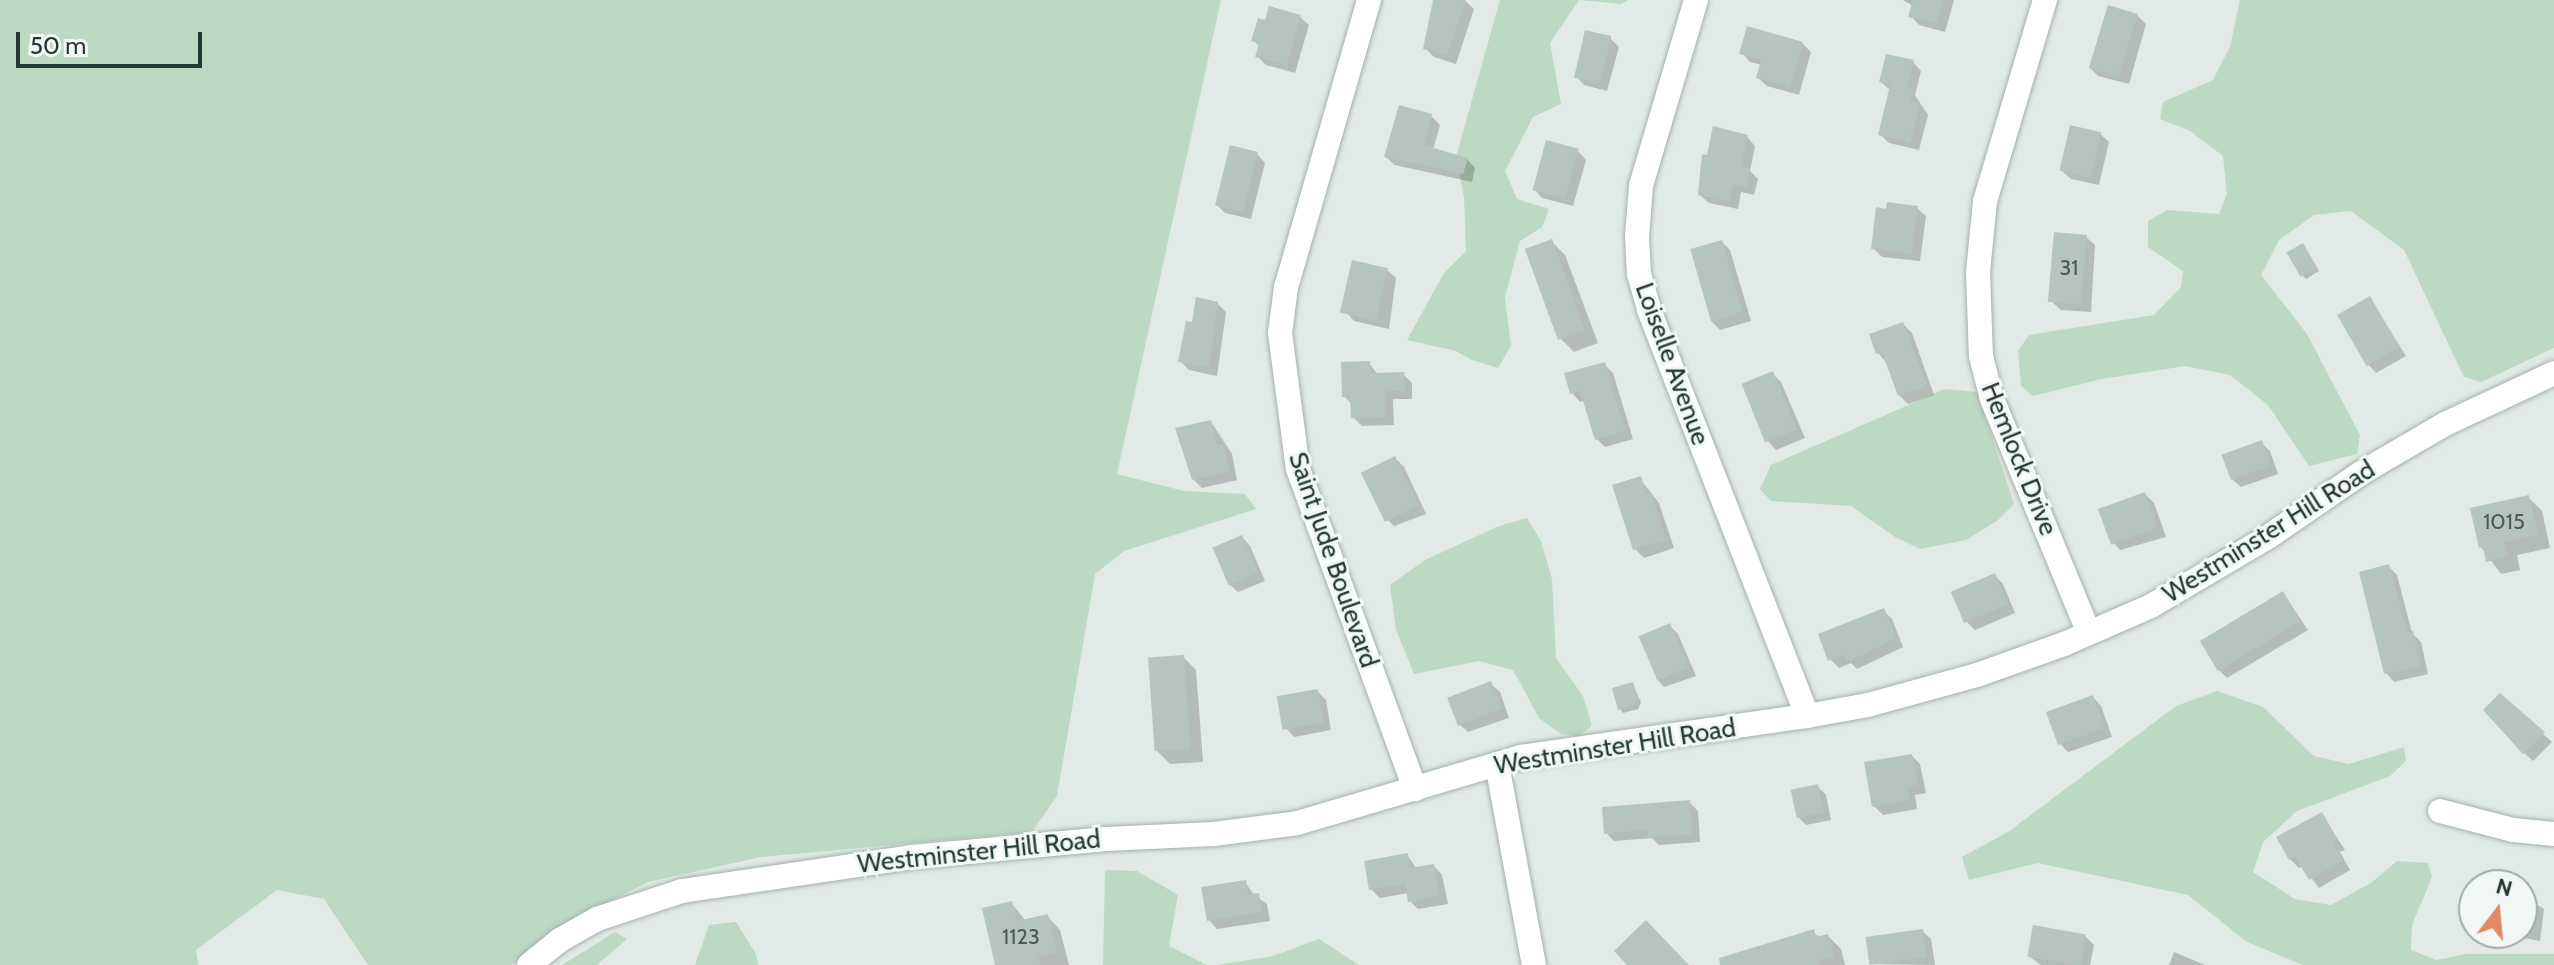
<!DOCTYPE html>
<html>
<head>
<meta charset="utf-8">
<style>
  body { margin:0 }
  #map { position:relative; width:2554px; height:965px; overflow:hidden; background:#e1eae6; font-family:Cabin,sans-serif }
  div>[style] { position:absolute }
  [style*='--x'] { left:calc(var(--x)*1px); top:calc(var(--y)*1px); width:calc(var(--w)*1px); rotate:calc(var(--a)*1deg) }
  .green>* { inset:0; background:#bcd9c4 }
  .shadow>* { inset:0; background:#0003 }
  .building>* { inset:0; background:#b6c4bf; transform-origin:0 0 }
  .roads { filter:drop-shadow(0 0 2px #a4b1ad) drop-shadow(0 0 2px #a4b1ad) }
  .street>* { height:24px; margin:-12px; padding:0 12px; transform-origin:12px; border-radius:12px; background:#fff }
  span { translate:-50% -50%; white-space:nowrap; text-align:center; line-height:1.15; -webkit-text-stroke:6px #f1f7f4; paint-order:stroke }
  .number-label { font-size:22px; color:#485b56 }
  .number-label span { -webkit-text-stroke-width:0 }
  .street-label { font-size:26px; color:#233833 }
  .north { position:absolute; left:2458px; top:869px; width:80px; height:80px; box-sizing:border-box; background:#f1f7f4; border:2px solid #9faba7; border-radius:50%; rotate:16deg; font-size:22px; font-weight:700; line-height:32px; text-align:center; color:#233833 }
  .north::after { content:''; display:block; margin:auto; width:28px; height:36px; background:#e38866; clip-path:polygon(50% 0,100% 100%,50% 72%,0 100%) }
  .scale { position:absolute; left:16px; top:32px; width:186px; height:36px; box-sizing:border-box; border:4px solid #233833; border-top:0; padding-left:10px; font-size:24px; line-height:28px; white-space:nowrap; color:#233833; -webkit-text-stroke:6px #f1f7f4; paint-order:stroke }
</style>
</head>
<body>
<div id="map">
  <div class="green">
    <div style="clip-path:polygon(0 0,1221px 0,1117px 474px,1184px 491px,1245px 494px,1256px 509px,1124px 551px,1095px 574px,1057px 796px,1032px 832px,761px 857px,648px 882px,585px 914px,511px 965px,368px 965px,324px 899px,277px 890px,196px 950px,198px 965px,0 965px)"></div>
    <div style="clip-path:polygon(1500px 0,1628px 0,1621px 4px,1579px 0,1550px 43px,1561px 104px,1533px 117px,1505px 171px,1517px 199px,1549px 209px,1542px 227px,1520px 241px,1505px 297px,1511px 346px,1498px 368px,1472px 360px,1456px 351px,1407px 340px,1444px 273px,1466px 251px,1464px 197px,1456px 157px)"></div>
    <div style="clip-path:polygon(2240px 0,2554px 0,2554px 348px,2481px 382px,2464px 377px,2404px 250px,2351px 211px,2314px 215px,2279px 240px,2261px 275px,2307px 334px,2360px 435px,2357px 454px,2309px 466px,2268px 405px,2230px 375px,2185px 366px,2102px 379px,2033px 396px,2021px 386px,2018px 351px,2029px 335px,2154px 315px,2181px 287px,2183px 271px,2148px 247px,2148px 221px,2167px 210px,2219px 214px,2227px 194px,2223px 156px,2190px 131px,2160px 119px,2163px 102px,2213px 80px,2230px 47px)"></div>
    <div style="clip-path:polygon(1945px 389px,1977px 392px,2014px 504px,1998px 520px,1966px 540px,1920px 549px,1895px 537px,1851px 506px,1771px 501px,1760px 489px,1771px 465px)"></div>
    <div style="clip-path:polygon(1527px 518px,1541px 541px,1552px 579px,1556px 658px,1583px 696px,1592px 726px,1578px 736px,1561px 734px,1539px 718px,1513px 670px,1479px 661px,1414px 674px,1396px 630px,1390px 585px,1425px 560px,1499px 526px)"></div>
    <div style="clip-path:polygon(2217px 691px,2263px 707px,2314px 756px,2349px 764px,2404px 747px,2406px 761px,2390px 776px,2297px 811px,2263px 842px,2253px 872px,2295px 899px,2331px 905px,2371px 883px,2397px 861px,2428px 863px,2432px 877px,2412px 925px,2411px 950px,2436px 960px,2466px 954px,2554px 954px,2554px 965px,2303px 965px,2247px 942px,2188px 895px,2038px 863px,1969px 880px,1962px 857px,2008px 832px,2176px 706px)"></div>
    <div style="clip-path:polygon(1105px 870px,1137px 871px,1178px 895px,1169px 946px,1207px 965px,1103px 965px)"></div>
    <div style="clip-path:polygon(736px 922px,756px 954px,758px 965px,695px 965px,709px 925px)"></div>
    <div style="clip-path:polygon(615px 932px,627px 939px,597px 965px,562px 965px)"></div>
    <div style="clip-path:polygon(1319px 939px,1359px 965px,1217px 965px,1273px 956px)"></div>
  </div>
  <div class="shadow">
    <div style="clip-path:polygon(1435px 0,1464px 0,1474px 9px,1456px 64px,1434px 57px,1425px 48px)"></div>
    <div style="clip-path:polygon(1903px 0,1954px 0,1945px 32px,1919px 25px,1911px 16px,1913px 6px)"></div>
    <div style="clip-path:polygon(2137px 15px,2146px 24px,2129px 84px,2098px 76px,2089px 67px)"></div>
    <div style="clip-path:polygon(1300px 17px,1309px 25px,1295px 73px,1266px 65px,1258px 57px,1260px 47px,1253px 40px)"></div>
    <div style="clip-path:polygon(1610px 38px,1619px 47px,1607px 91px,1584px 85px,1576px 76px)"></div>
    <div style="clip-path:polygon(1802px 43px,1811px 52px,1799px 95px,1767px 86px,1758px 78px,1762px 65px,1750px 62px,1742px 53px)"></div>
    <div style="clip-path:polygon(1913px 62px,1921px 71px,1915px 95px,1928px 115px,1919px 150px,1889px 143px,1880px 134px,1891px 91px,1881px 82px)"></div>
    <div style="clip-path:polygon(1431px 116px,1440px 125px,1433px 150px,1467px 159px,1475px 168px,1472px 182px,1395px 165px,1386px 157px)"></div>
    <div style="clip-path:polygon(2100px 134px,2109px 142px,2099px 185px,2071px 179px,2062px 171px)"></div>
    <div style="clip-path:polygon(1747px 137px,1755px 146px,1750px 171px,1758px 179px,1754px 195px,1741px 192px,1738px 209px,1709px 203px,1700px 195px,1709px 158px)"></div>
    <div style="clip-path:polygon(1578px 151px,1586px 160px,1573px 206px,1542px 198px,1534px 189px)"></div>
    <div style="clip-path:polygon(1257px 154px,1265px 163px,1251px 219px,1225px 213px,1216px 204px)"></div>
    <div style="clip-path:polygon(1917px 208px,1926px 216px,1920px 261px,1882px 257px,1873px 248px,1888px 211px)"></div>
    <div style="clip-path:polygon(2086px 237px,2095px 245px,2091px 312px,2061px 310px,2052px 302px)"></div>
    <div style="clip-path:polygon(1551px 241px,1565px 255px,1598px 343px,1574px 352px,1561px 339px)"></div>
    <div style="clip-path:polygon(1722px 242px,1730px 250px,1751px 321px,1720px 330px,1711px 321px)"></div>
    <div style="clip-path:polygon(2306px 250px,2319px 271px,2306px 279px,2302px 275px)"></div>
    <div style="clip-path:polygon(1387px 270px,1396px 278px,1389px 329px,1354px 321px,1346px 312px)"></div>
    <div style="clip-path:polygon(2370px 299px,2406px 356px,2376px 373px,2368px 364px)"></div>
    <div style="clip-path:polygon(1217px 303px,1226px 312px,1217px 376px,1189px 370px,1180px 361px,1193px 325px)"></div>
    <div style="clip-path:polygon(1903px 324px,1912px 333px,1934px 395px,1908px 404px,1899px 395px,1886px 362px,1878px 353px)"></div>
    <div style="clip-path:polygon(1369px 363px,1378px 375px,1403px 374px,1412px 383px,1412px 399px,1393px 399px,1394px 425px,1362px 426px,1353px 417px,1353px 405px,1344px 396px)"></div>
    <div style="clip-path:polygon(1604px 364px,1613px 373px,1633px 439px,1605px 447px,1597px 439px,1585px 400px,1580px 402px,1572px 393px)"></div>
    <div style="clip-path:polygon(1772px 374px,1781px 382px,1805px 438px,1776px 450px,1768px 441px)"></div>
    <div style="clip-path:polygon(1211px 422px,1232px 454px,1237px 480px,1202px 488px,1193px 479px)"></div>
    <div style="clip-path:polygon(2261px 443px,2270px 451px,2278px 474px,2241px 487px,2232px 479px)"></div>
    <div style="clip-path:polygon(1395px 458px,1404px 467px,1426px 514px,1394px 526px,1386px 518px)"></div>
    <div style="clip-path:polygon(1640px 479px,1659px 503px,1674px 548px,1644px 558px,1635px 549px)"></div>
    <div style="clip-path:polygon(2145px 494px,2154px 503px,2166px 537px,2120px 550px,2112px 541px)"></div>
    <div style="clip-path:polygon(2529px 498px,2542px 511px,2550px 548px,2517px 555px,2520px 570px,2501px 574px,2481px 547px)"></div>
    <div style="clip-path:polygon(1242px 537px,1250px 546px,1265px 581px,1238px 592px,1229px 584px)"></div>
    <div style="clip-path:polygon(2389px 567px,2397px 575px,2412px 633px,2421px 642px,2428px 674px,2394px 682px,2386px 673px)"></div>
    <div style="clip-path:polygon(1994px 575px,2003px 584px,2015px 613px,1975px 630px,1967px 622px)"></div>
    <div style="clip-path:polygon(2283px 593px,2308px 630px,2227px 678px,2219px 670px)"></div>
    <div style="clip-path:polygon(1883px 610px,1892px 619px,1903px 647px,1857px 669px,1851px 663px,1839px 668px,1830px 659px)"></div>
    <div style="clip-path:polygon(1669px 625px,1678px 634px,1696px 676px,1664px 687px,1656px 678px)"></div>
    <div style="clip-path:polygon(1183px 657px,1196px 670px,1203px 762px,1170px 764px,1157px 751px)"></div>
    <div style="clip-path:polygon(1491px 684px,1500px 692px,1509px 718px,1468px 732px,1459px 724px)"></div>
    <div style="clip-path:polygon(1632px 684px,1641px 702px,1638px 709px,1623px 713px,1620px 709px)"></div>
    <div style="clip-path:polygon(1317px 691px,1326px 700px,1331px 730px,1294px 737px,1286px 728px)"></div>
    <div style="clip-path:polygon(2500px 696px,2552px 742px,2533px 761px,2524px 753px)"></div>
    <div style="clip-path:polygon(2093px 697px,2101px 706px,2112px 737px,2068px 752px,2060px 744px)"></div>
    <div style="clip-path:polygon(1912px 756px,1920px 764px,1926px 793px,1915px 795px,1917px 809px,1883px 815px,1874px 806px)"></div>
    <div style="clip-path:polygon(1817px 786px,1826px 795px,1831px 820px,1806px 825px,1798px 817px)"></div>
    <div style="clip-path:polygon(1689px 802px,1698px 811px,1700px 842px,1659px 845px,1652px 838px,1614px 841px,1606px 833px)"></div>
    <div style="clip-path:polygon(2321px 814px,2345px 850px,2340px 852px,2350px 870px,2319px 888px,2303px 866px,2299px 868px,2290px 859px)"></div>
    <div style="clip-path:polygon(1407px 855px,1417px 869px,1434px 866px,1442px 875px,1448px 904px,1418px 909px,1410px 901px,1408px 893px,1380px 898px,1371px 889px)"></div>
    <div style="clip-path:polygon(1245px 882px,1254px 895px,1267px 904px,1270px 921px,1217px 929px,1209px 920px)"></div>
    <div style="clip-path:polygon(2522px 895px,2544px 909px,2540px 941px,2498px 933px,2522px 933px)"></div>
    <div style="clip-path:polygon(1011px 903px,1026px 921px,1047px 916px,1060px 930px,1069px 965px,997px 965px)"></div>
    <div style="clip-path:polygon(1922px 931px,1931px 939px,1935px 965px,1872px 964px)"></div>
    <div style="clip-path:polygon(1813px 932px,1820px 938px,1828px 936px,1841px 949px,1845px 965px,1753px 965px)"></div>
    <div style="clip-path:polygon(2085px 936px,2094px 945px,2090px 965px,2041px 965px,2029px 956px)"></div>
    <div style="clip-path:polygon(2174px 952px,2205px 965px,2169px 965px)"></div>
  </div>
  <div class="building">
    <div style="clip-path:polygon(1433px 0,1466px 0,1447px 56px,1423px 49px)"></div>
    <div style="clip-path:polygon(1913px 0,1943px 0,1937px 24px,1908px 17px)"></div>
    <div style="left:2108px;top:5px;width:31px;height:66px;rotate:17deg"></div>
    <div style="clip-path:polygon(1269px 6px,1301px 15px,1287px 66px,1255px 57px,1259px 43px,1251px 41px,1258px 18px,1265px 20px)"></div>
    <div style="clip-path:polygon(1747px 26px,1803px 42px,1790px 88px,1756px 78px,1761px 60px,1739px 54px)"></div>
    <div style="left:1585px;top:30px;width:27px;height:49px;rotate:13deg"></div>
    <div style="clip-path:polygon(1886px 54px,1914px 60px,1907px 88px,1913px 90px,1910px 101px,1920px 104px,1910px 143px,1878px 135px,1890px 85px,1879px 82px)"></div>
    <div style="clip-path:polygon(1399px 105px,1432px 114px,1424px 145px,1468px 158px,1463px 174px,1384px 157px)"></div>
    <div style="left:2070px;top:125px;width:32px;height:47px;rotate:13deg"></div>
    <div style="clip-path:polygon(1713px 126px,1748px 135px,1741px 166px,1750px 168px,1746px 188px,1733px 185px,1729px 202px,1698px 195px,1702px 154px,1707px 155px)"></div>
    <div style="left:1546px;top:140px;width:34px;height:52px;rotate:15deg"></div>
    <div style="left:1230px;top:145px;width:29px;height:62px;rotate:14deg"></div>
    <div style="clip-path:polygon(1887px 202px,1918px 206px,1912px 254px,1871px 249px,1876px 207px,1886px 209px)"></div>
    <div style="left:2054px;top:232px;width:33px;height:70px;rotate:5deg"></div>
    <div style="left:1552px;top:239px;width:97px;height:29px;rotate:70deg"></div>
    <div style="left:1722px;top:240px;width:75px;height:33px;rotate:74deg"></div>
    <div style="left:2303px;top:243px;width:28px;height:19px;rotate:60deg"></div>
    <div style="left:1352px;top:260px;width:37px;height:54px;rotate:13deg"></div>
    <div style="left:2370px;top:296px;width:59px;height:38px;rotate:60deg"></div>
    <div style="clip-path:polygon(1196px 297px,1218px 302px,1209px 368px,1178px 362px,1186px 321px,1192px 322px)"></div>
    <div style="clip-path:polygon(1903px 322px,1927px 386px,1898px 396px,1882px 352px,1876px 354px,1869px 334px)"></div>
    <div style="clip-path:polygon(1370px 361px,1370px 373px,1404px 372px,1405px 391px,1385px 391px,1386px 417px,1351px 418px,1350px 397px,1342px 397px,1341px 362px)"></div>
    <div style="clip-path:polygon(1605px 362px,1625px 431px,1595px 440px,1580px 391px,1570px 394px,1564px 373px)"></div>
    <div style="left:1773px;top:371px;width:63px;height:34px;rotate:68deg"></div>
    <div style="clip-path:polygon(1211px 420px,1217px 445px,1223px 444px,1230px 471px,1192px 480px,1175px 428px)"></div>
    <div style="left:2262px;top:440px;width:27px;height:43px;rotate:70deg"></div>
    <div style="left:1395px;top:456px;width:55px;height:38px;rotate:64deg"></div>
    <div style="clip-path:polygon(1641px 476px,1646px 494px,1651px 492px,1666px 540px,1633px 550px,1612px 485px)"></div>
    <div style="left:2145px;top:492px;width:38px;height:50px;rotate:70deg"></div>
    <div style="clip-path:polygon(2529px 495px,2538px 535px,2504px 542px,2508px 557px,2486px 562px,2483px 547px,2479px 548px,2470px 508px)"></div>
    <div style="left:1242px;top:535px;width:41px;height:32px;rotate:67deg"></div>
    <div style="clip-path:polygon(2389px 564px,2407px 632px,2413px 631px,2421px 666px,2384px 674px,2359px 572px)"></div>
    <div style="left:1995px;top:573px;width:34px;height:48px;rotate:67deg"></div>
    <div style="left:2283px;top:591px;width:35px;height:97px;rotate:59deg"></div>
    <div style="clip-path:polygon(1884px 608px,1896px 638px,1847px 662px,1844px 654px,1828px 661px,1818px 634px)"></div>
    <div style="left:1670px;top:623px;width:48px;height:34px;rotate:67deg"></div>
    <div style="left:1184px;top:655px;width:94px;height:36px;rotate:86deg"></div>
    <div style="left:1491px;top:681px;width:30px;height:47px;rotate:69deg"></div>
    <div style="clip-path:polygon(1633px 682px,1638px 697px,1634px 705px,1618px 710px,1612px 688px)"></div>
    <div style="left:1318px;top:689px;width:34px;height:42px;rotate:80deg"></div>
    <div style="clip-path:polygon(2500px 693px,2545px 732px,2523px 754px,2483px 710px)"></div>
    <div style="left:2093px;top:695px;width:35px;height:50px;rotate:70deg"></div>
    <div style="clip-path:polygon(1912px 754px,1918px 785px,1907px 787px,1910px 800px,1872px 807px,1864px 762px)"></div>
    <div style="left:1818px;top:784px;width:29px;height:28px;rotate:78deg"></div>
    <div style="clip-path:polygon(1690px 800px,1693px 834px,1648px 838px,1648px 830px,1604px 834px,1602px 807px)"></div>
    <div style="clip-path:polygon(2322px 812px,2338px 840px,2333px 843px,2343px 861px,2309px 880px,2295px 857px,2289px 860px,2276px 837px)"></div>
    <div style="clip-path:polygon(1408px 853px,1410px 868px,1434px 864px,1440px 896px,1408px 902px,1405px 884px,1369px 890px,1364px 861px)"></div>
    <div style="clip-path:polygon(1246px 880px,1248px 894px,1259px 893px,1262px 912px,1207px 921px,1201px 887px)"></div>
    <div style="clip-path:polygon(1012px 901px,1017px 921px,1048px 914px,1057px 952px,1038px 957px,1040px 965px,995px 965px,982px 908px)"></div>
    <div style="clip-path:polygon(1646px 920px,1689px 965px,1627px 965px,1614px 951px)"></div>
    <div style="left:2033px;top:925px;width:54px;height:32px;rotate:10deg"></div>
    <div style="clip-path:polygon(1814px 929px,1816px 937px,1828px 934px,1834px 957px,1819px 961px,1820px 965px,1720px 965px,1719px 958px)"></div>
    <div style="left:1923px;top:929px;width:28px;height:58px;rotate:82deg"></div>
  </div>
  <div class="roads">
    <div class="street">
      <div style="--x:1369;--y:0;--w:299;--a:106.1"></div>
      <div style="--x:1286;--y:287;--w:46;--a:97.4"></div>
      <div style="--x:1280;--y:333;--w:137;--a:82.5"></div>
      <div style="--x:1298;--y:469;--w:341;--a:69.9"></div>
      <div style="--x:1696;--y:0;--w:194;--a:106.5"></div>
      <div style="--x:1641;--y:186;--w:51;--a:94.5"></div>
      <div style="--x:1637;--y:237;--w:37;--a:87"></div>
      <div style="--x:1639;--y:274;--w:37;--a:74"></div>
      <div style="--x:1649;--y:310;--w:436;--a:68.7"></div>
      <div style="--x:2045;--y:0;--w:210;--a:106.6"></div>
      <div style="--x:1985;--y:201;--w:71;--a:95.6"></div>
      <div style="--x:1978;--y:272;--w:84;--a:88"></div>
      <div style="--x:1981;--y:356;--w:44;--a:75.7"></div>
      <div style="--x:1992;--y:399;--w:253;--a:67.5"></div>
      <div style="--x:1497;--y:764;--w:204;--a:79.6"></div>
      <div style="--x:2440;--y:811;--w:75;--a:14.6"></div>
      <div style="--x:2513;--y:830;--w:41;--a:5.6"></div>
      <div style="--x:529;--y:965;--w:40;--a:-39"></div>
      <div style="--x:560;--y:940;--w:43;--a:-29.6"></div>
      <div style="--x:597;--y:919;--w:89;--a:-18.2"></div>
      <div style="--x:682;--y:891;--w:232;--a:-8.4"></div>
      <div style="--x:912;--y:857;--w:195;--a:-5.3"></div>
      <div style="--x:1106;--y:839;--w:108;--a:-2.7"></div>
      <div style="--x:1214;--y:834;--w:84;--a:-7.5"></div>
      <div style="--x:1297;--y:823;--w:234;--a:-16.4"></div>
      <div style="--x:1521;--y:757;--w:289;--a:-8.2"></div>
      <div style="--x:1807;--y:716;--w:62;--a:-10.2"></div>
      <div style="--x:1868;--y:705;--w:113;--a:-15.4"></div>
      <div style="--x:1977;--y:675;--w:92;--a:-19.6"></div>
      <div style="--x:2064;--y:644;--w:95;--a:-23.6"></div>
      <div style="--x:2151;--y:606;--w:136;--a:-30.5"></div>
      <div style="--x:2268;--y:537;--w:113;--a:-34.5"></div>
      <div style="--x:2361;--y:473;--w:99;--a:-30.2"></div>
      <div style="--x:2447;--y:423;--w:118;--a:-25"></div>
    </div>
  </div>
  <div class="number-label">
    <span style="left:2069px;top:268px">31</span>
    <span style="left:2504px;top:522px">1015</span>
    <span style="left:1021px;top:937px">1123</span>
  </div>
  <div class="street-label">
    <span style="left:1672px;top:364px;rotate:70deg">Loiselle Avenue</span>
    <span style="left:2019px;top:459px;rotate:68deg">Hemlock Drive</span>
    <span style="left:2269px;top:532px;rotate:-32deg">Westminster Hill Road</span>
    <span style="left:1333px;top:560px;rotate:71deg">Saint Jude Boulevard</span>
    <span style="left:1615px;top:747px;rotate:-9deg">Westminster Hill Road</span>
    <span style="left:979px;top:852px;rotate:-6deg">Westminster Hill Road</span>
  </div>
  <div class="north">N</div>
  <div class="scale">50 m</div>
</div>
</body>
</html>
